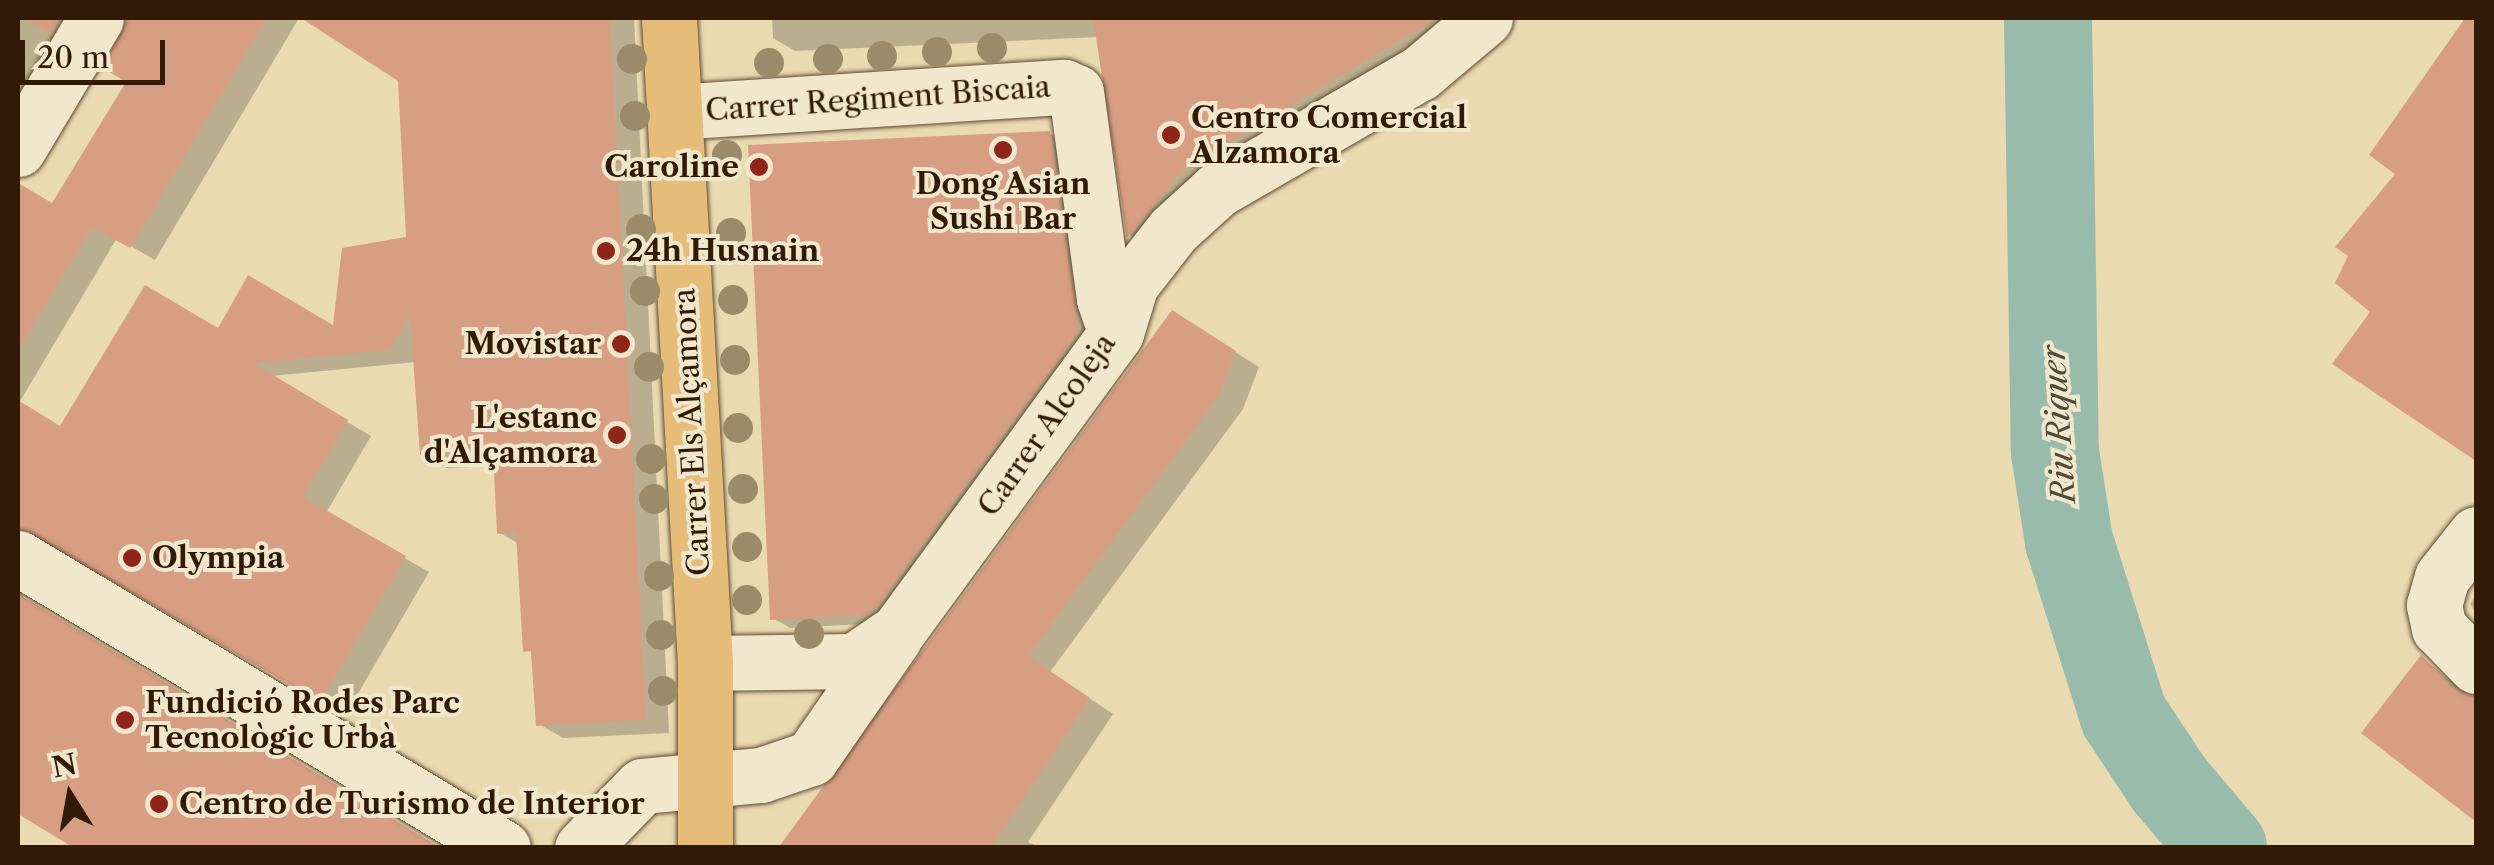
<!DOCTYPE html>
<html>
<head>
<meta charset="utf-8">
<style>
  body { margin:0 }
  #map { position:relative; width:2494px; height:865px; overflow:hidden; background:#eadab2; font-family:"Libre Caslon Text",serif }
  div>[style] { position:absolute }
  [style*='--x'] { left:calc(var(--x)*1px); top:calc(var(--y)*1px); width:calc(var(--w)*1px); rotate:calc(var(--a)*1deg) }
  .shadow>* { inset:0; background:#0003 }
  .river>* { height:88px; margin:-44px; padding:0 44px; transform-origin:44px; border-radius:44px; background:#98bbac }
  .building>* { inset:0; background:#d89e84 }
  .roads { filter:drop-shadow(0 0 2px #5f4a31) drop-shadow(0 0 2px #5f4a31) }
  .street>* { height:55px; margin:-27.5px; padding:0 27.5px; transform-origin:27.5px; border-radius:27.5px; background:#f1e7cd }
  .primary>* { height:55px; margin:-27.5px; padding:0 27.5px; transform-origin:27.5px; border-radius:27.5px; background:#e5bd79 }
  .trees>* { width:30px; height:30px; margin:-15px; border-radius:50%; background:#9b8b69 }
  .dots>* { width:28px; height:28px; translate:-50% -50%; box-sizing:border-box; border:5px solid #f1e7cd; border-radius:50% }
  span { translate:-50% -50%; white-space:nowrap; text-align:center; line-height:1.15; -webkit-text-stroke:8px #f1e7cd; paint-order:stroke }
  .street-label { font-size:30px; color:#311a06 }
  .poi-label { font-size:30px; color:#311a06; font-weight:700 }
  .left { translate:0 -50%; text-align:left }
  .right { translate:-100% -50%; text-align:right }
  .water-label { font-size:32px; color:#504a38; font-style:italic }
  .frame { position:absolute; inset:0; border:20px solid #311a06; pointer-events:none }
  .north { position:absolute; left:20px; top:745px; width:100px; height:100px; -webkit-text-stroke:8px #f1e7cd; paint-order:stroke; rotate:349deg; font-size:28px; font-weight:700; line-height:40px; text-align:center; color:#311a06 }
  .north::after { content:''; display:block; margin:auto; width:35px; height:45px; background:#311a06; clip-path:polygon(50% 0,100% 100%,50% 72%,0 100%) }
  .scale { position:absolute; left:20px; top:40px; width:145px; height:45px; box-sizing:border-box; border:5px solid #311a06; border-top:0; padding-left:12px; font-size:30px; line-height:35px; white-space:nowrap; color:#311a06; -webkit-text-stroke:8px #f1e7cd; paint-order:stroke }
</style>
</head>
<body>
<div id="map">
  <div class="shadow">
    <div style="clip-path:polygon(18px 18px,92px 18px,18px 146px)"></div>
    <div style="clip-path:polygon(126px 18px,299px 18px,155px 260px,117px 238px,19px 403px,61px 429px,219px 331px,335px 329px,409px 239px,400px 79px,303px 18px,634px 18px,669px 733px,563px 738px,539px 724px,519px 544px,500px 533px,496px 466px,447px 468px,422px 454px,416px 362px,271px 376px,371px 436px,326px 513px,429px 572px,346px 714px,60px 544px,18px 560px,18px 185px,53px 206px,130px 81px)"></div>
    <div style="clip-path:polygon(772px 18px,1468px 18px,1151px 248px,1130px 236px,1098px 37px,795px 51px,773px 38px)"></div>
    <div style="clip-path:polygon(2468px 18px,2476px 18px,2476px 458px,2335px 363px,2373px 312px,2399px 173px,2372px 155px)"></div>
    <div style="clip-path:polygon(1049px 133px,1066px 143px,1095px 341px,884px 623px,790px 628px,773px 618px)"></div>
    <div style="clip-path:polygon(1197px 328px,1259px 367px,1243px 409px,1050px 672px,1113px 714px,1028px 842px,1041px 848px,785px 848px)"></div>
    <div style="clip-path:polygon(18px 585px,26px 602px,79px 848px,18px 811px)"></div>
    <div style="clip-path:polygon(2476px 595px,2476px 613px,2470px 604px)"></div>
    <div style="clip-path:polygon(2422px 658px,2476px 700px,2476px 817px,2364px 733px)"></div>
  </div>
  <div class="river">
    <div style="--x:2048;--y:18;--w:434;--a:89.1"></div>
    <div style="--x:2055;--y:452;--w:90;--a:81.1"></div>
    <div style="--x:2069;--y:541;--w:183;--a:72.6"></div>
    <div style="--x:2124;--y:716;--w:82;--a:56.5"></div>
    <div style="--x:2169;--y:784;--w:84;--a:49.8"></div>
  </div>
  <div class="building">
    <div style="clip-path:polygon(23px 18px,60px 18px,50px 34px)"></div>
    <div style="clip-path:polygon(127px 18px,267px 18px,130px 248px,92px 227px,18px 351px,18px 183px,52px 203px,126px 82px,103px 68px)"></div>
    <div style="clip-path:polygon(301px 18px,610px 18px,646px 720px,536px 726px,531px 651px,523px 652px,516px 533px,497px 534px,493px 452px,420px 455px,410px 315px,390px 350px,253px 363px,348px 420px,303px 497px,406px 556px,320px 702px,18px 527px,18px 400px,60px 426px,145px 285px,218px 328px,248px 275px,333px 325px,342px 248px,406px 237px,398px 81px)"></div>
    <div style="clip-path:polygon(1093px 18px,1437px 18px,1184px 170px,1127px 238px)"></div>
    <div style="clip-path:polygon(2465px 18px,2476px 18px,2476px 461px,2332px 364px,2370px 312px,2335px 283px,2348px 256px,2335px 247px,2395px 174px,2369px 155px)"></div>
    <div style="clip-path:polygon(1050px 131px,1079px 331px,876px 608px,866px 615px,770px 620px,748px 145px)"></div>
    <div style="clip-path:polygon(1172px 310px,1236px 351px,1219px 395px,1028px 656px,1090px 698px,991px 848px,778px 848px)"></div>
    <div style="clip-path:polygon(18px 594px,441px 848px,74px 848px,18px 814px)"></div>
    <div style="clip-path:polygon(2421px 655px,2454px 688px,2476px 696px,2476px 822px,2361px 733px)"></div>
  </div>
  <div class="roads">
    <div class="street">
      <div style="--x:673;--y:112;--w:392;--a:-3.7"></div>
      <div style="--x:1064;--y:87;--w:13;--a:23"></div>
      <div style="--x:1076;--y:92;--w:209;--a:82.3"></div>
      <div style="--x:1104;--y:299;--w:36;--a:71"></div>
      <div style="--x:18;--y:149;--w:152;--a:-59.2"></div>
      <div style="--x:2476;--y:534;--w:55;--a:128.3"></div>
      <div style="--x:2442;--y:577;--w:29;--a:106"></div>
      <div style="--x:2434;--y:605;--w:24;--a:78"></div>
      <div style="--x:2439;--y:628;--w:53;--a:45.8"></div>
      <div style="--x:18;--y:558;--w:565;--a:30.88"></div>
      <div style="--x:705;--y:663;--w:149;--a:-0.8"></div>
      <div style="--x:854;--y:661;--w:53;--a:-34.3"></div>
      <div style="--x:898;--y:631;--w:369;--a:-53.8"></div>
      <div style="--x:1116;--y:333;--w:51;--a:-73"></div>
      <div style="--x:1131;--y:284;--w:68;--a:-52.1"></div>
      <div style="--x:1173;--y:230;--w:59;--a:-42.3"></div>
      <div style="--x:1217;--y:190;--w:234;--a:-30"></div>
      <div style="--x:1420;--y:73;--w:85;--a:-40.2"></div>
      <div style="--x:582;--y:848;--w:86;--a:-45.9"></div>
      <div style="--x:642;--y:786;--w:120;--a:-5.3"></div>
      <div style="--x:761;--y:775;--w:53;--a:-18.8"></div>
      <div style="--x:811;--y:758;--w:146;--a:-55.3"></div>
    </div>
    <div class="primary">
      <div style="--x:669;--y:18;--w:646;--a:86.81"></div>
      <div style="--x:705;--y:663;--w:185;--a:90"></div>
    </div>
  </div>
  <div class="trees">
    <div style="left:992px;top:48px"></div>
    <div style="left:937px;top:52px"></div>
    <div style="left:882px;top:56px"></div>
    <div style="left:632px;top:59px"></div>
    <div style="left:828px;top:59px"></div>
    <div style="left:769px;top:63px"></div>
    <div style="left:635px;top:116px"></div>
    <div style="left:727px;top:155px"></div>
    <div style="left:641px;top:229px"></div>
    <div style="left:731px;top:233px"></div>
    <div style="left:645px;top:291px"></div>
    <div style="left:733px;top:300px"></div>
    <div style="left:735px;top:360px"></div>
    <div style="left:649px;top:367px"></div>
    <div style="left:738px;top:428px"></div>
    <div style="left:651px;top:459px"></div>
    <div style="left:743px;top:489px"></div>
    <div style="left:654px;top:499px"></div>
    <div style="left:747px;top:547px"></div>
    <div style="left:659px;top:576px"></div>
    <div style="left:747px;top:600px"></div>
    <div style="left:809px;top:634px"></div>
    <div style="left:661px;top:635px"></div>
    <div style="left:663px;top:691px"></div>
  </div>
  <div class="dots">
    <div style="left:1171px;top:135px;background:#8f2418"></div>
    <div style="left:1003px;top:150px;background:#8f2418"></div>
    <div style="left:759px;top:167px;background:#8f2418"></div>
    <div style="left:606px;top:251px;background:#8f2418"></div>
    <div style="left:621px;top:344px;background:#8f2418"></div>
    <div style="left:617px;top:435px;background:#8f2418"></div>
    <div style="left:132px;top:558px;background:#8f2418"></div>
    <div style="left:125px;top:720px;background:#8f2418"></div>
    <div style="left:159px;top:804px;background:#8f2418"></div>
  </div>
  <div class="street-label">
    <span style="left:878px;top:99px;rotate:-4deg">Carrer Regiment Biscaia</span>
    <span style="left:1047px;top:425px;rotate:-55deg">Carrer Alcoleja</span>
    <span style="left:692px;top:432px;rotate:-93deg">Carrer Els Alçamora</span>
  </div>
  <div class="poi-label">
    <span class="left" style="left:1191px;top:135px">Centro Comercial<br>Alzamora</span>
    <span class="right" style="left:739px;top:167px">Caroline</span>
    <span style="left:1003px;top:201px">Dong Asian<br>Sushi Bar</span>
    <span class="left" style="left:626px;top:251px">24h Husnain</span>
    <span class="right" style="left:601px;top:344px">Movistar</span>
    <span class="right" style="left:597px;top:435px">L'estanc<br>d'Alçamora</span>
    <span class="left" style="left:152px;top:558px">Olympia</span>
    <span class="left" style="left:145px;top:720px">Fundició Rodes Parc<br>Tecnològic Urbà</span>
    <span class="left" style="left:179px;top:804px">Centro de Turismo de Interior</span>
  </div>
  <div class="water-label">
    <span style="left:2059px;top:424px;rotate:-94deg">Riu Riquer</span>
  </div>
  <div class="frame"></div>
  <div class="north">N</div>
  <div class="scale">20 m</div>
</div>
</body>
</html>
